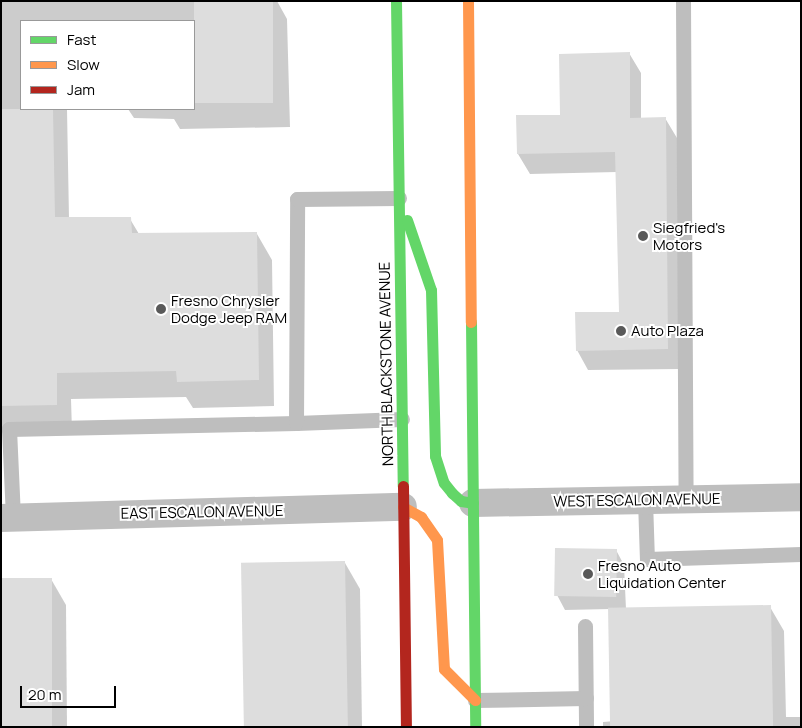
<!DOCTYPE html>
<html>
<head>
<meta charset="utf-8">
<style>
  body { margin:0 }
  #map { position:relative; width:802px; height:728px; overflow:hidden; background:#fff; font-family:Manrope,sans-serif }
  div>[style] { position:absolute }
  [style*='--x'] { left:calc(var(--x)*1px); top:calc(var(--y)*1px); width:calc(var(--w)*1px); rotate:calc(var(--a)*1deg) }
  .shadow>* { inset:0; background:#0003 }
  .building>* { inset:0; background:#ddd; transform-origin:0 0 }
  .lane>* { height:15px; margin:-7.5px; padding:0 7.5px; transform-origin:7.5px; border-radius:7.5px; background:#bebebe }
  .street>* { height:28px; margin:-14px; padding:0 14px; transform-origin:14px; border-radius:14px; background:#bebebe }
  .fast>* { height:11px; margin:-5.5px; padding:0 5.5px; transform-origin:5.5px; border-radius:5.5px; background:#63d668 }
  .slow>* { height:11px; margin:-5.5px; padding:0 5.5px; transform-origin:5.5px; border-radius:5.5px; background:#ff974d }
  .jam>* { height:11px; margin:-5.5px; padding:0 5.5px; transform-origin:5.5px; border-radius:5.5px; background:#b3261e }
  .dots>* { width:14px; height:14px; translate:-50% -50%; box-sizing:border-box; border:2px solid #fff; border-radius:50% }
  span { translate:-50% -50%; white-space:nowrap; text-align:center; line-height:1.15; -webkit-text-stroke:4px #fff; paint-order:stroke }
  .poi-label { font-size:15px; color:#000 }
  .left { translate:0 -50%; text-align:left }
  .street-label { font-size:15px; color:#000 }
  .frame { position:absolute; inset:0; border:2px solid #000; pointer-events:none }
  .legend { position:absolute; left:20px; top:20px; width:175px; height:90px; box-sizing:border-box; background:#fff; border:1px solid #999; margin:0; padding:6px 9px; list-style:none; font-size:15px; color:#000 }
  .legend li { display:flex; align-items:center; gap:10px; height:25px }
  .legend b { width:25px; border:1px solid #999 }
  .scale { position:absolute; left:20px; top:686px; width:96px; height:22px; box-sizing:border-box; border:2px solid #000; border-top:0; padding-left:6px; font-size:15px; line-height:18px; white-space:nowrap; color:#000; -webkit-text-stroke:4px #fff; paint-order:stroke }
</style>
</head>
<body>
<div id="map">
  <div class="shadow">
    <div style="clip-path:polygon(1px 1px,277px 1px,287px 19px,290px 127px,180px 129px,174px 119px,134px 118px,128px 109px,194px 109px,194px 21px,21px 21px,21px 109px,67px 109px,69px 218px,130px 219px,139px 234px,257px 234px,272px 260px,274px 406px,193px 408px,186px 397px,71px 399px,72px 431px,1px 432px)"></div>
    <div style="clip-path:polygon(629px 53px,641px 73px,641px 119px,665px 118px,677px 138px,679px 369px,588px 370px,577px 350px,621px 313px,617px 172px,530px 174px,518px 154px)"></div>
    <div style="clip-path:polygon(616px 550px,624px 565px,626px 609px,770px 607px,784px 631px,786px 717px,801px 717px,801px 727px,603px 727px,603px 722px,615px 721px,610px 609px,565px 610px,557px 595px)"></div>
    <div style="clip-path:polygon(345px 563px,360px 589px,362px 727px,245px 727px)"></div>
    <div style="clip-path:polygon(51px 579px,66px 605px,67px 727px,1px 727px)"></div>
  </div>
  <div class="building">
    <div style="left:194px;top:1px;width:79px;height:102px"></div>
    <div style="clip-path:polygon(630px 52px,630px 118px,666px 117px,668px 349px,576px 351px,575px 312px,619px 312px,615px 152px,517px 154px,516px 115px,560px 115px,559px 54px)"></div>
    <div style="clip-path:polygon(1px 109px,53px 109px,55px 217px,131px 217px,132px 233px,257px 232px,259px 380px,177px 382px,176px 371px,57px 373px,57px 405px,1px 406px)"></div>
    <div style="left:555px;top:548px;width:62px;height:48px;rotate:1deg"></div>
    <div style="left:345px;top:561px;width:166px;height:104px;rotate:89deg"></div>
    <div style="left:1px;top:578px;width:51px;height:149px"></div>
    <div style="left:771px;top:605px;width:122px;height:163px;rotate:89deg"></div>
  </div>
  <div class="lane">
    <div style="--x:683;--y:1;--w:498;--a:89.7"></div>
    <div style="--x:296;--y:423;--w:106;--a:-2.2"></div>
    <div style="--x:645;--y:500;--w:59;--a:88.1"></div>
    <div style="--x:647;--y:559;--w:154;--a:-1.9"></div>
    <div style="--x:13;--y:517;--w:88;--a:-92.6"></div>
    <div style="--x:9;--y:429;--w:287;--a:-1.2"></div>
    <div style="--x:296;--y:423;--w:224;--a:-89.7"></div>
    <div style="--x:297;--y:199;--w:102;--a:-0.6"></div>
    <div style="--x:585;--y:626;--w:101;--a:89.4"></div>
    <div style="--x:475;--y:700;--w:111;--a:-1"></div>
  </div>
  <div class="street">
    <div style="--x:473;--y:503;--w:328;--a:-1"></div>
    <div style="--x:1;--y:518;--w:402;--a:-1.6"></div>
  </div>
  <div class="fast">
    <div style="--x:396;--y:1;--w:485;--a:89.2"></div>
    <div style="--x:407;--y:220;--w:74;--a:71.1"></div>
    <div style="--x:431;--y:290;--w:166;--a:88.6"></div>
    <div style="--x:435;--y:456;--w:28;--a:72"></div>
    <div style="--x:444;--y:483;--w:13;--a:51"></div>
    <div style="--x:452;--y:493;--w:12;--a:42"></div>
    <div style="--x:461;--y:501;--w:12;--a:9"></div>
    <div style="--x:471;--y:322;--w:405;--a:89.4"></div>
  </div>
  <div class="slow">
    <div style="--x:468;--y:1;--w:321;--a:89.5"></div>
    <div style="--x:403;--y:507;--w:21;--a:29"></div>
    <div style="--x:421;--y:517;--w:28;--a:55"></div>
    <div style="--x:437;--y:540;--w:129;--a:86.9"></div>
    <div style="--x:444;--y:669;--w:44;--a:45"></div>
  </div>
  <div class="jam">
    <div style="--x:403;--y:486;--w:241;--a:89.3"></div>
  </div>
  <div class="dots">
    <div style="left:643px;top:236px;background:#595959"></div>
    <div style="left:161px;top:309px;background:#595959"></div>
    <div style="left:621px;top:331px;background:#595959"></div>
    <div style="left:588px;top:574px;background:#595959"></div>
  </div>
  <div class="poi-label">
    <span class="left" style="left:653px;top:236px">Siegfried's<br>Motors</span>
    <span class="left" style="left:171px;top:309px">Fresno Chrysler<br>Dodge Jeep RAM</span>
    <span class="left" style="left:631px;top:331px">Auto Plaza</span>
    <span class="left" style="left:598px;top:574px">Fresno Auto<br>Liquidation Center</span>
  </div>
  <div class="street-label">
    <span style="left:386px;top:364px;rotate:-91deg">NORTH BLACKSTONE AVENUE</span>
    <span style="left:637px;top:500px;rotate:-1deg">WEST ESCALON AVENUE</span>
    <span style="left:202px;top:512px;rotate:-1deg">EAST ESCALON AVENUE</span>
  </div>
  <div class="frame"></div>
  <ul class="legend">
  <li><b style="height:6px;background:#63d668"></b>Fast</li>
  <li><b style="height:6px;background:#ff974d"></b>Slow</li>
  <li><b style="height:6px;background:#b3261e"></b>Jam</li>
  </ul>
  <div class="scale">20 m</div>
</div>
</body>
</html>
